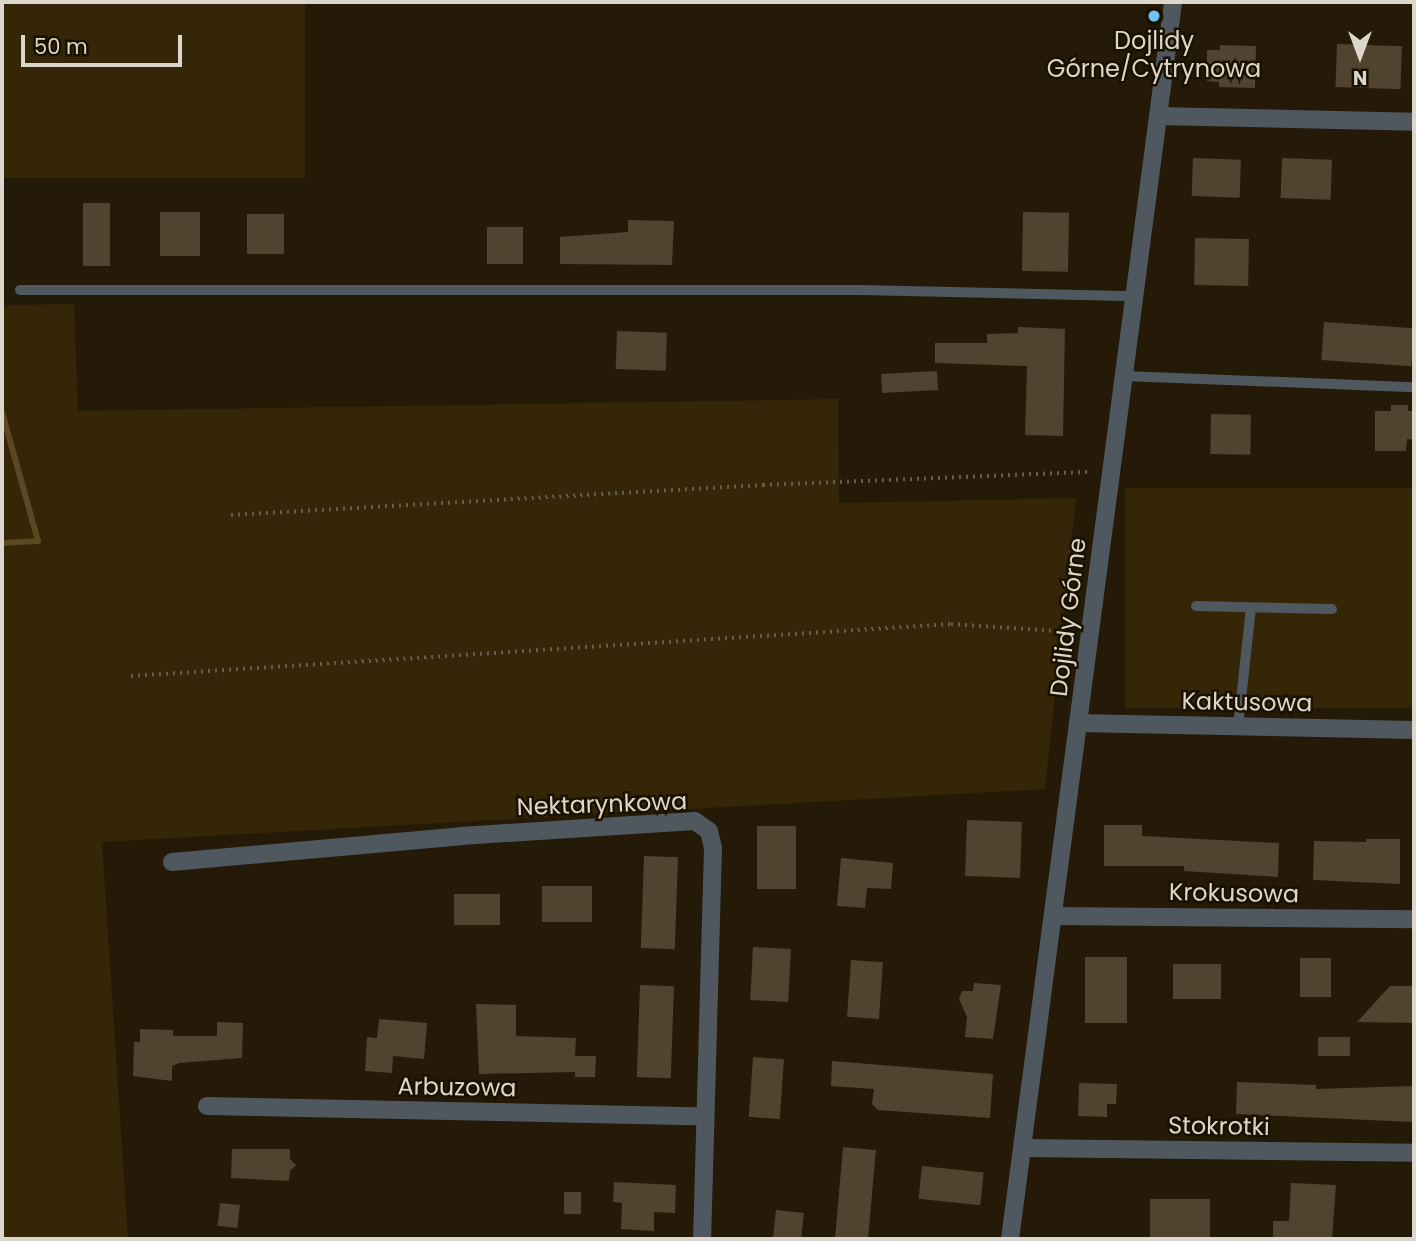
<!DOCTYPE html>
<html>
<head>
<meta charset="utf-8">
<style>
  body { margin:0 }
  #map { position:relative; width:1416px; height:1241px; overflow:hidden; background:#241a07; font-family:Poppins,sans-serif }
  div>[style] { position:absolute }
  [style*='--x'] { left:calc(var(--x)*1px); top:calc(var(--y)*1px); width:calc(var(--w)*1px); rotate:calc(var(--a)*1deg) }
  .green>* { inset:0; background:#352607; transform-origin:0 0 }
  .stream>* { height:6px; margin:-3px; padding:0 3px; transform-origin:3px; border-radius:3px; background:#5c4823 }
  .building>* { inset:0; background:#504430; transform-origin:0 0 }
  .path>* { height:3.5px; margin-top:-1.75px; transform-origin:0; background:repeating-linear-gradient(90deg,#655c4c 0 2px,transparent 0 7px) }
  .service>* { height:10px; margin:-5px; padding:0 5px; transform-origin:5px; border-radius:5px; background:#4e585e }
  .minor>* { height:18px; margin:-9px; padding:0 9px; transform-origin:9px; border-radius:9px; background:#4e585e }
  .dots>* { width:19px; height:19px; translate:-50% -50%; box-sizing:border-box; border:4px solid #1b1101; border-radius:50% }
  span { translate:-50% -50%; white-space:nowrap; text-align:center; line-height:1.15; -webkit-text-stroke:5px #1b1101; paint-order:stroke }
  .poi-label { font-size:24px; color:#ddd6ca }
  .street-label { font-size:24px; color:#ddd6ca }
  .frame { position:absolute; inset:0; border:4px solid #ddd6ca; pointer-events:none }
  .north { position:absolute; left:1325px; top:21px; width:70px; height:70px; -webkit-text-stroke:5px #1b1101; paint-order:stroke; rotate:180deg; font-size:19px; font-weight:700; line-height:28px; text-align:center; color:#ddd6ca }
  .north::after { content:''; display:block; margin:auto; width:24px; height:32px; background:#ddd6ca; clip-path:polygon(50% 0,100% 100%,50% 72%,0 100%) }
  .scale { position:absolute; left:21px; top:35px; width:161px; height:32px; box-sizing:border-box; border:4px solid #ddd6ca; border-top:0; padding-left:9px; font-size:21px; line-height:24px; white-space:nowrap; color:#ddd6ca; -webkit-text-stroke:5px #1b1101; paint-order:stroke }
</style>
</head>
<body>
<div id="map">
  <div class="green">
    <div style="left:2px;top:2px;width:303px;height:176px"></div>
    <div style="clip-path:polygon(74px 304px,78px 411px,838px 399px,839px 503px,1076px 498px,1045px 789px,102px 842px,128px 1239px,2px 1239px,2px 305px)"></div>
    <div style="left:1414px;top:488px;width:220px;height:289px;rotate:90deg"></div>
  </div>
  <div class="stream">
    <div style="--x:2;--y:412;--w:134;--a:74.4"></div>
    <div style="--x:38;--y:541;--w:36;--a:177"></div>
  </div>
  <div class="building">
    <div style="left:1337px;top:44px;width:65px;height:43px;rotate:2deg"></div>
    <div style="clip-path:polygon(1220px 45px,1256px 46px,1255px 88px,1219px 87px,1219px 82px,1207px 81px,1207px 50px,1220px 50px)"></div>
    <div style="left:1193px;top:158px;width:48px;height:38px;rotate:2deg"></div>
    <div style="left:1282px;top:158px;width:50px;height:40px;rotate:2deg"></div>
    <div style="left:83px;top:203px;width:27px;height:63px"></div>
    <div style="left:160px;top:212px;width:40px;height:44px"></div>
    <div style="left:1023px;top:212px;width:46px;height:59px;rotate:1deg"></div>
    <div style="left:247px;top:214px;width:37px;height:40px"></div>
    <div style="clip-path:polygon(628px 220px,674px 221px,672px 265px,560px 264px,560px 237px,628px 232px)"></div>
    <div style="left:487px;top:227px;width:36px;height:37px"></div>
    <div style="left:1195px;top:238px;width:54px;height:47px;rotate:1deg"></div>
    <div style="left:1324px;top:322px;width:90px;height:38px;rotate:4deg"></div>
    <div style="clip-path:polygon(1018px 327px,1065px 329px,1063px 436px,1025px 435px,1027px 366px,935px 363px,935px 343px,987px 343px,987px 334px,1018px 333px)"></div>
    <div style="left:617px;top:331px;width:50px;height:38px;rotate:2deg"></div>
    <div style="left:937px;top:371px;width:19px;height:56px;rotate:87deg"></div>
    <div style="clip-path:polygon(1391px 405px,1408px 405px,1408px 411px,1414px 411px,1414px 440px,1407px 439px,1406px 451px,1375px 451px,1375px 411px,1391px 411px)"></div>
    <div style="left:1211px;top:414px;width:40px;height:40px;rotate:1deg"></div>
    <div style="left:967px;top:820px;width:55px;height:56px;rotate:2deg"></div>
    <div style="clip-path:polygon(1104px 825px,1142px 825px,1142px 836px,1279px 843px,1278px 877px,1184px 871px,1184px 866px,1104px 866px)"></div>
    <div style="left:757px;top:826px;width:39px;height:63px"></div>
    <div style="clip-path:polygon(1366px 839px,1400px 839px,1400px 884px,1313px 880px,1314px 841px,1366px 842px)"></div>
    <div style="left:644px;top:856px;width:34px;height:92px;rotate:2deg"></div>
    <div style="clip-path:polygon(841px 858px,893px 863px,891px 889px,867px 888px,865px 908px,837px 906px)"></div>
    <div style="left:542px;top:886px;width:50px;height:36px"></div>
    <div style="left:454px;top:894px;width:46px;height:31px"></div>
    <div style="left:753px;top:947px;width:38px;height:53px;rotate:3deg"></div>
    <div style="left:1085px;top:957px;width:42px;height:66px"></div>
    <div style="left:1300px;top:958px;width:31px;height:39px"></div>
    <div style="left:851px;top:960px;width:32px;height:57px;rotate:4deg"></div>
    <div style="left:1173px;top:964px;width:48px;height:35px"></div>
    <div style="clip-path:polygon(974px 983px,1001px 985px,993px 1039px,965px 1037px,967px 1017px,959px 999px,962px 991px,973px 991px)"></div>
    <div style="left:640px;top:985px;width:34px;height:92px;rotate:2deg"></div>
    <div style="clip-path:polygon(1390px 986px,1414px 986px,1414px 1023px,1357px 1022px)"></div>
    <div style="clip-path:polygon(476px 1004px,516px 1005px,516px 1036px,576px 1038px,575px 1056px,596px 1056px,595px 1077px,575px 1077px,575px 1072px,479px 1074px)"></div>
    <div style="clip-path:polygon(379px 1019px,427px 1023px,424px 1059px,393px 1056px,392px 1073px,365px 1071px,367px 1037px,377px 1038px)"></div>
    <div style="clip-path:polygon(217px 1022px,243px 1023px,242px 1058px,179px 1063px,172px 1066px,172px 1081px,133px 1076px,134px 1042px,140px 1042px,140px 1029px,173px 1030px,173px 1036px,217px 1036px)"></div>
    <div style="left:1318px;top:1037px;width:32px;height:19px"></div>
    <div style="left:753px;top:1057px;width:31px;height:60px;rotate:4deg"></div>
    <div style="clip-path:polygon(832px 1061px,993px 1074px,990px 1118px,878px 1110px,872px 1104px,874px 1089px,831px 1086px)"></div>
    <div style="clip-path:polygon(1237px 1082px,1316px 1085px,1316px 1089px,1412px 1086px,1412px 1122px,1236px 1114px)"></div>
    <div style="clip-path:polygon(1079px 1083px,1117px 1084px,1116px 1104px,1107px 1104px,1107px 1117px,1078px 1116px)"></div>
    <div style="left:843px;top:1147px;width:33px;height:92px;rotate:5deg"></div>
    <div style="clip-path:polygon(232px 1149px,290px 1149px,290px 1159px,296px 1165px,290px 1171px,289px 1181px,231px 1178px)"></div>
    <div style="left:922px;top:1166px;width:62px;height:33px;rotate:6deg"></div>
    <div style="clip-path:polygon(614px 1182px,676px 1185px,675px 1213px,654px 1212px,654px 1231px,621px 1229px,622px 1203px,613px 1202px)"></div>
    <div style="clip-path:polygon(1291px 1183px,1336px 1185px,1332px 1239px,1273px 1239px,1273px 1221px,1289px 1221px)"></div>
    <div style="left:564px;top:1192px;width:17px;height:22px"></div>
    <div style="left:1150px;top:1199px;width:60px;height:40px"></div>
    <div style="left:220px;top:1203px;width:20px;height:23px;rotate:6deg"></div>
    <div style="left:776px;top:1210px;width:28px;height:29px;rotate:6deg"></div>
  </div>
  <div class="path">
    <div style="--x:231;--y:515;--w:533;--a:-3.23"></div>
    <div style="--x:763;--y:485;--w:329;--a:-2.3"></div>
    <div style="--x:131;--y:676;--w:822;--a:-3.63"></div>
    <div style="--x:951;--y:624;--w:120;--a:3.8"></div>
  </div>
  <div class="service">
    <div style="--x:20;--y:290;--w:841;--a:0"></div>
    <div style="--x:861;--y:290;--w:273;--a:1.3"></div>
    <div style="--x:1124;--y:376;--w:290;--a:2.2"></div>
    <div style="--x:1196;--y:606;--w:136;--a:1.3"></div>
    <div style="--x:1238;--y:727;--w:120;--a:-83.8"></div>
  </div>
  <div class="minor">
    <div style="--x:1158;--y:116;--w:256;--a:1.3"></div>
    <div style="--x:1078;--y:723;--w:336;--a:1.2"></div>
    <div style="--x:172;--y:862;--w:290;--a:-5.1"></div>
    <div style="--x:461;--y:836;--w:234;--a:-3.7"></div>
    <div style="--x:695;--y:821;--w:17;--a:36"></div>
    <div style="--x:709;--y:831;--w:17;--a:77"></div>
    <div style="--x:713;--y:848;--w:391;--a:91.6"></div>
    <div style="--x:1053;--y:916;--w:361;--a:0.5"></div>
    <div style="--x:207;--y:1106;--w:498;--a:1.2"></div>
    <div style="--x:1023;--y:1148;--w:391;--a:0.7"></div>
    <div style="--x:1010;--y:1239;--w:1248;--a:-82.49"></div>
  </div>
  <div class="dots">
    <div style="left:1154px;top:16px;background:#70c2f4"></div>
  </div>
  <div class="poi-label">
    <span style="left:1154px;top:55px">Dojlidy<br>Górne/Cytrynowa</span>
  </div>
  <div class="street-label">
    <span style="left:1068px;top:617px;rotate:-83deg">Dojlidy Górne</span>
    <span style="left:1247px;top:702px;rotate:1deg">Kaktusowa</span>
    <span style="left:602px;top:804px;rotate:-2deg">Nektarynkowa</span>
    <span style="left:1234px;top:893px;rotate:1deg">Krokusowa</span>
    <span style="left:457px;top:1087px;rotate:1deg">Arbuzowa</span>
    <span style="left:1219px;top:1126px;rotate:1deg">Stokrotki</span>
  </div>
  <div class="frame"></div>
  <div class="north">N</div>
  <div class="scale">50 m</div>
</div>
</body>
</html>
